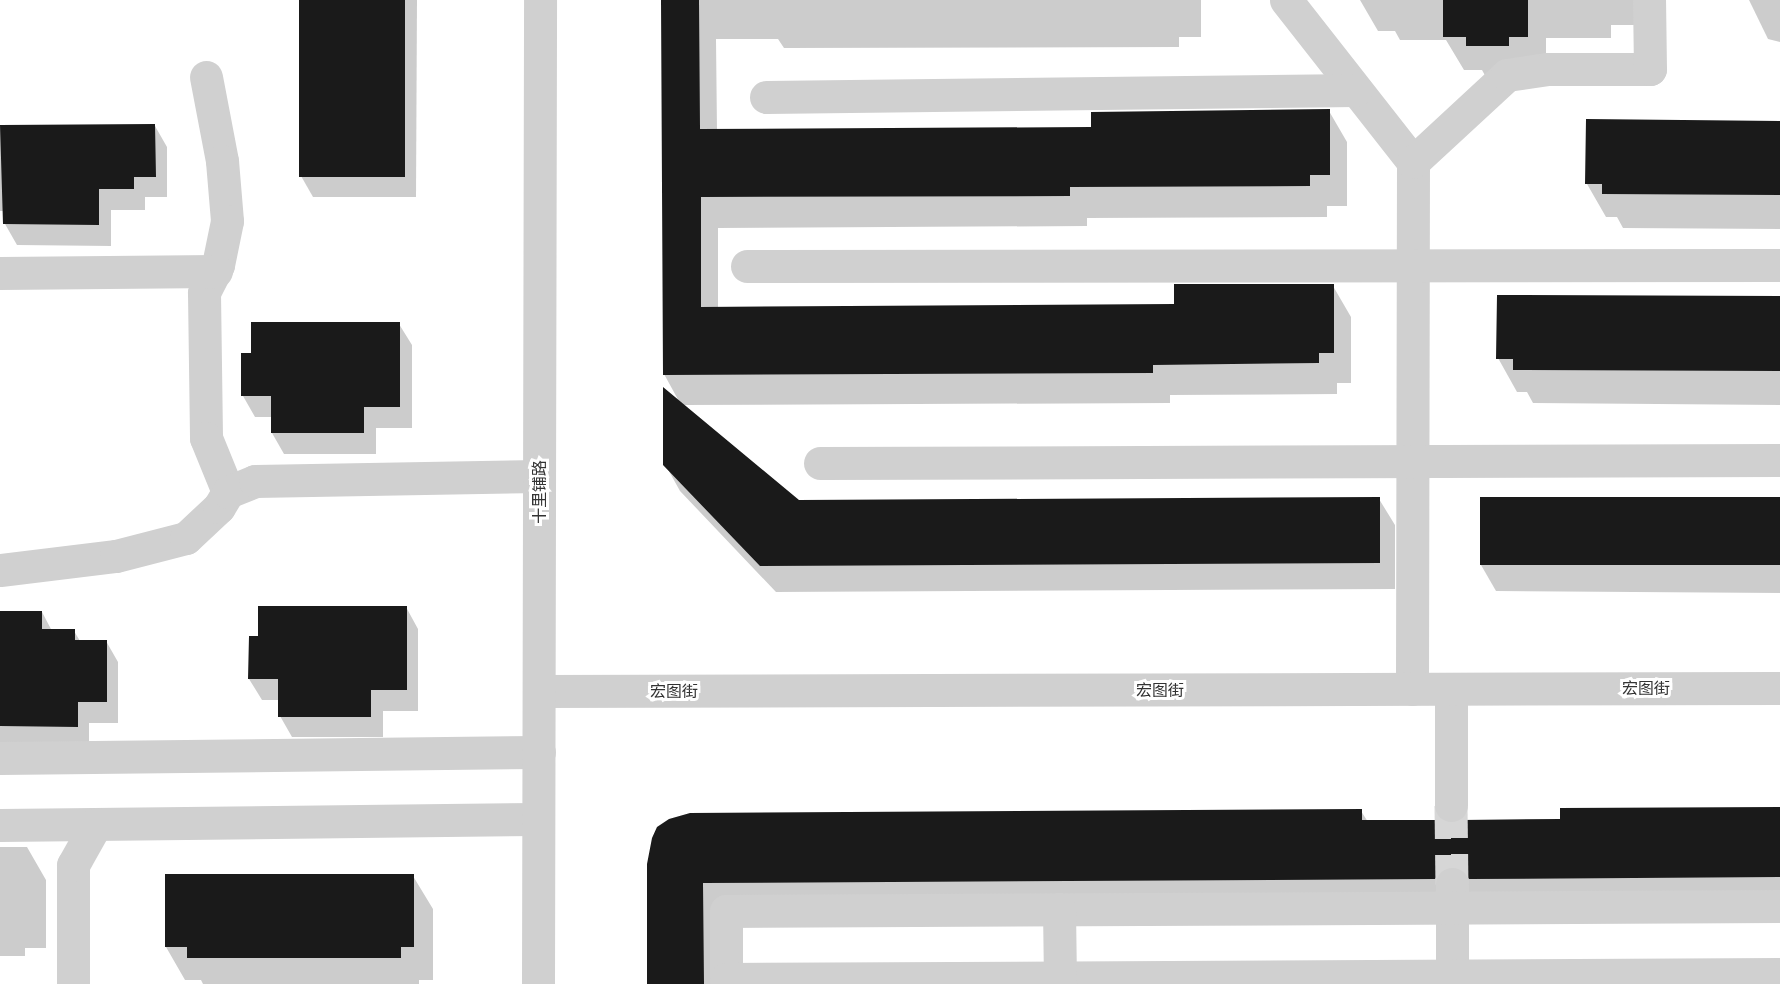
<!DOCTYPE html>
<html>
<head>
<meta charset="utf-8">
<style>
  body { margin:0 }
  #map { position:relative; width:1780px; height:984px; overflow:hidden; background:#fff; font-family:"Titillium Web","Noto Sans SC",sans-serif }
  div>[style] { position:absolute }
  [style*='--x'] { left:calc(var(--x)*1px); top:calc(var(--y)*1px); width:calc(var(--w)*1px); rotate:calc(var(--a)*1deg) }
  .shadow>* { inset:0; background:#0003 }
  .building>* { inset:0; background:#1a1a1a; transform-origin:0 0 }
  .minor-tunnel>* { height:33px; margin-top:-16.5px; transform-origin:0; background:repeating-linear-gradient(90deg,#d6d6d6 0 33px,transparent 0 49px) }
  .minor>* { height:33px; margin:-16.5px; padding:0 16.5px; transform-origin:16.5px; border-radius:16.5px; background:#d0d0d0 }
  span { translate:-50% -50%; white-space:nowrap; text-align:center; line-height:1.15; -webkit-text-stroke:6px #fff; paint-order:stroke }
  .street-label { font-size:16px; color:#333 }
</style>
</head>
<body>
<div id="map">
  <div class="shadow">
    <div style="clip-path:polygon(301px 0,417px 0,416px 197px,313px 197px,301px 176px)"></div>
    <div style="clip-path:polygon(663px 0,1201px 0,1201px 37px,1179px 37px,1179px 47px,784px 48px,778px 39px,716px 39px,717px 130px,1093px 128px,1329px 111px,1347px 142px,1347px 206px,1327px 206px,1327px 217px,1087px 218px,1087px 226px,718px 228px,718px 308px,1176px 306px,1333px 286px,1351px 317px,1351px 383px,1337px 383px,1337px 394px,1170px 395px,1170px 403px,682px 405px,799px 501px,1379px 499px,1395px 525px,1395px 589px,776px 592px,680px 491px,665px 464px,681px 405px,664px 374px)"></div>
    <div style="clip-path:polygon(1360px 0,1636px 0,1636px 25px,1611px 25px,1611px 38px,1546px 38px,1546px 70px,1487px 79px,1482px 70px,1464px 70px,1446px 40px,1400px 40px,1395px 31px,1378px 31px)"></div>
    <div style="clip-path:polygon(1749px 0,1780px 0,1780px 42px,1768px 39px)"></div>
    <div style="clip-path:polygon(1780px 122px,1780px 229px,1623px 228px,1617px 217px,1606px 217px,1587px 184px)"></div>
    <div style="clip-path:polygon(155px 126px,167px 147px,167px 197px,145px 197px,145px 210px,111px 210px,111px 246px,17px 245px,5px 224px,5px 211px,0 211px,0 127px)"></div>
    <div style="clip-path:polygon(1780px 298px,1780px 405px,1533px 403px,1527px 392px,1517px 392px,1498px 358px)"></div>
    <div style="clip-path:polygon(399px 324px,412px 345px,412px 428px,376px 428px,376px 454px,284px 454px,272px 433px,272px 417px,255px 417px,243px 396px,252px 355px)"></div>
    <div style="clip-path:polygon(1780px 500px,1780px 593px,1496px 591px,1481px 565px)"></div>
    <div style="clip-path:polygon(406px 607px,418px 629px,418px 711px,383px 711px,383px 737px,292px 737px,280px 716px,280px 700px,262px 700px,249px 679px,250px 638px)"></div>
    <div style="clip-path:polygon(42px 612px,52px 631px,74px 631px,80px 641px,106px 641px,118px 662px,118px 723px,89px 723px,89px 748px,0 747px,0 631px)"></div>
    <div style="clip-path:polygon(1780px 809px,1780px 909px,721px 915px,721px 984px,649px 984px,648px 864px,1361px 811px,1368px 822px,1452px 825px)"></div>
    <div style="clip-path:polygon(0 847px,27px 847px,46px 880px,46px 948px,25px 948px,25px 956px,0 956px)"></div>
    <div style="clip-path:polygon(413px 876px,433px 909px,433px 980px,419px 980px,419px 984px,203px 984px,201px 980px,185px 980px,166px 947px)"></div>
  </div>
  <div class="building">
    <div style="left:299px;top:0;width:106px;height:177px"></div>
    <div style="clip-path:polygon(661px 0,699px 0,700px 129px,1091px 127px,1091px 112px,1330px 109px,1330px 175px,1310px 175px,1310px 186px,1070px 187px,1070px 196px,701px 197px,701px 307px,1174px 304px,1174px 284px,1334px 284px,1334px 353px,1319px 353px,1319px 363px,1153px 365px,1153px 373px,663px 375px)"></div>
    <div style="clip-path:polygon(1443px 0,1528px 0,1528px 37px,1509px 37px,1509px 46px,1466px 46px,1466px 37px,1443px 37px)"></div>
    <div style="clip-path:polygon(1586px 119px,1780px 121px,1780px 195px,1602px 194px,1602px 184px,1585px 184px)"></div>
    <div style="clip-path:polygon(155px 124px,156px 177px,134px 177px,134px 189px,99px 189px,99px 225px,3px 224px,0 125px)"></div>
    <div style="clip-path:polygon(1497px 295px,1780px 296px,1780px 371px,1513px 370px,1513px 359px,1496px 359px)"></div>
    <div style="clip-path:polygon(251px 322px,400px 322px,400px 407px,364px 407px,364px 433px,271px 433px,271px 396px,241px 396px,241px 353px,251px 353px)"></div>
    <div style="clip-path:polygon(663px 387px,799px 500px,1380px 497px,1380px 563px,760px 566px,663px 465px)"></div>
    <div style="left:1480px;top:497px;width:300px;height:68px"></div>
    <div style="clip-path:polygon(258px 606px,407px 606px,407px 690px,371px 690px,371px 717px,278px 717px,278px 679px,248px 679px,249px 636px,258px 636px)"></div>
    <div style="clip-path:polygon(0 611px,42px 611px,42px 629px,75px 629px,75px 640px,107px 640px,107px 702px,78px 702px,78px 727px,0 726px)"></div>
    <div style="clip-path:polygon(1780px 807px,1780px 877px,1469px 879px,1462px 868px,1451px 865px,1442px 868px,1435px 879px,703px 883px,704px 984px,647px 984px,647px 864px,652px 838px,657px 827px,669px 819px,690px 813px,1362px 809px,1362px 820px,1440px 820px,1452px 824px,1462px 820px,1560px 819px,1560px 808px)"></div>
    <div style="clip-path:polygon(165px 874px,414px 874px,414px 947px,401px 947px,401px 958px,187px 958px,187px 947px,165px 947px)"></div>
  </div>
  <div class="minor-tunnel">
    <div style="--x:1451;--y:805;--w:79;--a:89.3"></div>
  </div>
  <div class="minor">
    <div style="--x:1286;--y:0;--w:206;--a:51.9"></div>
    <div style="--x:1413;--y:162;--w:527;--a:90.11"></div>
    <div style="--x:206;--y:77;--w:86;--a:79.2"></div>
    <div style="--x:222;--y:161;--w:60;--a:85.2"></div>
    <div style="--x:227;--y:221;--w:45;--a:101.6"></div>
    <div style="--x:218;--y:265;--w:31;--a:117"></div>
    <div style="--x:204;--y:293;--w:145;--a:89.2"></div>
    <div style="--x:206;--y:438;--w:58;--a:67.8"></div>
    <div style="--x:766;--y:97;--w:590;--a:-0.68"></div>
    <div style="--x:1413;--y:162;--w:128;--a:-42.8"></div>
    <div style="--x:1507;--y:75;--w:40;--a:-8.5"></div>
    <div style="--x:1547;--y:69;--w:103;--a:0"></div>
    <div style="--x:1650;--y:69;--w:69;--a:-90.8"></div>
    <div style="--x:747;--y:266;--w:1033;--a:-0.06"></div>
    <div style="--x:0;--y:273;--w:216;--a:-0.5"></div>
    <div style="--x:820;--y:463;--w:960;--a:-0.18"></div>
    <div style="--x:0;--y:570;--w:117;--a:-6.9"></div>
    <div style="--x:116;--y:556;--w:72;--a:-14.4"></div>
    <div style="--x:186;--y:538;--w:45;--a:-43.2"></div>
    <div style="--x:219;--y:507;--w:17;--a:-59"></div>
    <div style="--x:228;--y:492;--w:29;--a:-22"></div>
    <div style="--x:255;--y:481;--w:284;--a:-1"></div>
    <div style="--x:1451;--y:689;--w:116;--a:90"></div>
    <div style="--x:539;--y:691;--w:1241;--a:-0.14"></div>
    <div style="--x:0;--y:758;--w:539;--a:-0.64"></div>
    <div style="--x:0;--y:825;--w:538;--a:-0.64"></div>
    <div style="--x:1452;--y:884;--w:100;--a:90"></div>
    <div style="--x:1780;--y:906;--w:1054;--a:179.73"></div>
    <div style="--x:726;--y:911;--w:68;--a:90"></div>
    <div style="--x:726;--y:979;--w:1054;--a:-0.27"></div>
    <div style="--x:1059;--y:909;--w:75;--a:89.2"></div>
    <div style="--x:73;--y:984;--w:119;--a:-90"></div>
    <div style="--x:73;--y:865;--w:47;--a:-60.7"></div>
    <div style="--x:538;--y:984;--w:984;--a:-89.88"></div>
  </div>
  <div class="street-label">
    <span style="left:539px;top:492px;rotate:-90deg">十里铺路</span>
    <span style="left:1646px;top:688px">宏图街</span>
    <span style="left:1160px;top:690px">宏图街</span>
    <span style="left:674px;top:691px">宏图街</span>
  </div>
</div>
</body>
</html>
